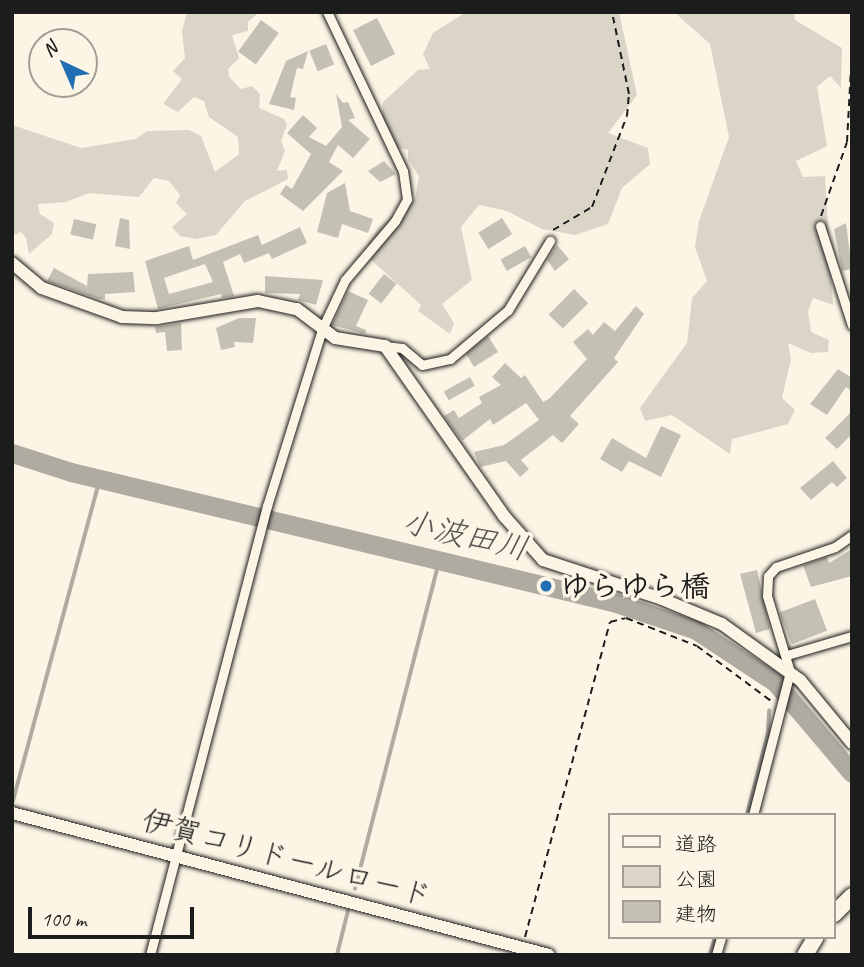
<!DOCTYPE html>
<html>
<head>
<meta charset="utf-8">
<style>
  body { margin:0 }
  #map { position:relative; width:864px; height:967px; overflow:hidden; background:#fcf5e5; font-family:Caveat,"Klee One",sans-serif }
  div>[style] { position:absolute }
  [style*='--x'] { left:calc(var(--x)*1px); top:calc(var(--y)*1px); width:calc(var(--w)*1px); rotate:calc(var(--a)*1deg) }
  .green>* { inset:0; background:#dbd5c8 }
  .stream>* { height:3.5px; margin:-1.75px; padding:0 1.75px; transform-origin:1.75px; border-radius:1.75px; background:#b0aba1 }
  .river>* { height:19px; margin:-9.5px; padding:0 9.5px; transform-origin:9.5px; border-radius:9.5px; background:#b0aba1 }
  .building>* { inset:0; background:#c4c0b3; transform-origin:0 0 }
  .path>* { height:2px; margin-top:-1px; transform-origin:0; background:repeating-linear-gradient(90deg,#1c1c1c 0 7px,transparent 0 12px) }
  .roads { filter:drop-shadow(0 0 2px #1c1c1c) drop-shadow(0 0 2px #1c1c1c) }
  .street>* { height:9px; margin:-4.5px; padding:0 4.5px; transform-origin:4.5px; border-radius:4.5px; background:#fcf5e5 }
  .secondary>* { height:12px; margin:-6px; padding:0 6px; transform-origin:6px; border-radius:6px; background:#fcf5e5 }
  .highway>* { height:16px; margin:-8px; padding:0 8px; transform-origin:8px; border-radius:8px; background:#fcf5e5 }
  .dots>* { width:19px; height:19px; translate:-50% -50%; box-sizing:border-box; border:4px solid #fcf5e5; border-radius:50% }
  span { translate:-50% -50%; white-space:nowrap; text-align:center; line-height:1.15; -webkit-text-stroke:7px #fcf5e5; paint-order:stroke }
  .poi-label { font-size:30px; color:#1c1c1c; font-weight:700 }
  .left { translate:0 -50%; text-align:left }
  .street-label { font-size:30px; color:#1c1c1c }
  .water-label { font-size:32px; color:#575551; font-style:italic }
  .frame { position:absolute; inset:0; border:14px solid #1c1c1c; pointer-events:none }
  .legend { position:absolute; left:608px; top:813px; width:228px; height:126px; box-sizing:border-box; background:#fcf5e5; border:2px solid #a29e95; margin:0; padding:9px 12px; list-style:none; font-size:21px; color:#1c1c1c }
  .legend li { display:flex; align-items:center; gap:14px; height:35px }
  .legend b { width:35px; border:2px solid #a29e95 }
  .north { position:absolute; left:28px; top:28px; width:70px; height:70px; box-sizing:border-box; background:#fcf5e5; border:2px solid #a29e95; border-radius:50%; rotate:316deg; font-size:19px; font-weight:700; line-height:28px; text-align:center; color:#1c1c1c }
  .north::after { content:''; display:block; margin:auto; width:24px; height:32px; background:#1f6fb2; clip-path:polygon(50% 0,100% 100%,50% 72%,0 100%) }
  .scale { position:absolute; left:28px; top:907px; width:166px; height:32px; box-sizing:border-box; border:4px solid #1c1c1c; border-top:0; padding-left:9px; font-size:21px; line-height:24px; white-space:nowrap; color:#1c1c1c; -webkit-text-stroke:5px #fcf5e5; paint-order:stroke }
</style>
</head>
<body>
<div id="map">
  <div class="green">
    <div style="clip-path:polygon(187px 12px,258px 13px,248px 22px,248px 31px,232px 35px,239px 58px,228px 69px,229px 77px,241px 89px,252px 86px,260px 94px,259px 108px,284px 119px,287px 125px,281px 141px,285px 151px,277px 171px,287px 170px,288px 179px,245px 201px,216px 235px,196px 239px,180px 236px,172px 227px,187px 214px,176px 203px,180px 195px,169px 181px,154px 178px,139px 197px,89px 193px,66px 202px,38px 204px,40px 214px,54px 223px,52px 234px,29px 254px,26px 238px,21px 232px,12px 236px,12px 125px,81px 148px,136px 139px,147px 131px,189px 130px,201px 136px,215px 172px,239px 154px,238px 137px,209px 117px,204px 101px,194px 97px,178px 112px,163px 104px,182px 79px,173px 71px,185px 58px,182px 31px)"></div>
    <div style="clip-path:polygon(466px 12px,619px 12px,637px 95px,608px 133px,648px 148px,650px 164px,622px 188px,608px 224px,575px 235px,542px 229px,507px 211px,479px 205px,461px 227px,472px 280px,442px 304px,454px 323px,450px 334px,418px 311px,421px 305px,370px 259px,368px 244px,379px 227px,415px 199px,419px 176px,408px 160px,408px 150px,398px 148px,392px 137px,382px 116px,383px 102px,418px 70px,430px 69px,423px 54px,433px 33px)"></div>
    <div style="clip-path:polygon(674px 12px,794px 12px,795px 20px,842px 48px,841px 88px,830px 76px,817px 87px,827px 146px,796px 161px,803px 177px,825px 176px,833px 305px,813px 298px,808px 311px,811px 332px,829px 340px,828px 352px,811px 353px,788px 343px,791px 359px,782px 398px,795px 410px,788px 424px,732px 439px,730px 454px,672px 415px,645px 421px,640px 408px,687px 343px,692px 298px,707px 281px,695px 247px,699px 221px,729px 137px,710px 44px)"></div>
  </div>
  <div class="stream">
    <div style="--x:13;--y:801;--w:334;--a:-74.9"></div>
    <div style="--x:747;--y:815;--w:85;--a:-75.6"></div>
    <div style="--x:768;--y:733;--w:22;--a:-87"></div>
    <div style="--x:355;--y:889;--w:341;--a:-75.6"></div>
    <div style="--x:337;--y:955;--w:45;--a:-76"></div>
    <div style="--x:710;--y:955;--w:19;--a:-74"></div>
  </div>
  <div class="river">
    <div style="--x:12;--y:453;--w:62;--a:17.9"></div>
    <div style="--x:71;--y:472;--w:557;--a:13.49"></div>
    <div style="--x:613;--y:602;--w:88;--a:18.6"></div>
    <div style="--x:696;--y:630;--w:95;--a:33.4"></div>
    <div style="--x:775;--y:682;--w:119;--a:49.8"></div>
  </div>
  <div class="building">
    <div style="left:377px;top:18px;width:40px;height:27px;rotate:63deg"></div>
    <div style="left:261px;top:20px;width:22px;height:39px;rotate:36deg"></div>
    <div style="left:326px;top:44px;width:22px;height:18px;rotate:68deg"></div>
    <div style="clip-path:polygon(308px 51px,303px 69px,297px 68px,290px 97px,296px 98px,294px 110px,269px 104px,286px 61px)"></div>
    <div style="clip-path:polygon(336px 94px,343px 103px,348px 102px,355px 118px,348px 120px,370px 139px,353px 158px,338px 145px,329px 162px,343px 171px,303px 211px,280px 194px,286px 185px,292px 189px,311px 154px,287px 133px,303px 115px,317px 128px,309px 137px,326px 146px,342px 127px)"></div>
    <div style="clip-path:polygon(384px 161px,396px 174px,380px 182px,368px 171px)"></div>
    <div style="clip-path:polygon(345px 183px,350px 211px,373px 219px,368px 233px,342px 224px,338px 238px,317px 232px,327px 193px)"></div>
    <div style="clip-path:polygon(120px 218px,129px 220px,130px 249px,115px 246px)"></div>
    <div style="left:502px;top:218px;width:19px;height:28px;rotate:58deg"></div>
    <div style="left:74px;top:219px;width:23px;height:16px;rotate:13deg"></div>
    <div style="clip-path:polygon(846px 223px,852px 269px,842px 271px,834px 229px)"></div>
    <div style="clip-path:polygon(evenodd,300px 227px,307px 243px,272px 259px,269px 253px,244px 263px,240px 254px,223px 262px,234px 296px,222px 298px,221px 294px,158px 309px,145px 261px,189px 246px,193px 260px,258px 235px,262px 245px,300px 227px,205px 264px,213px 282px,169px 294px,164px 278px,205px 264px)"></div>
    <div style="clip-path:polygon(557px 245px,569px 259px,555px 271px,547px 260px)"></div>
    <div style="left:525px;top:246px;width:13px;height:28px;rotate:61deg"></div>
    <div style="clip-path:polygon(54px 268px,87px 286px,88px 274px,133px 272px,135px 292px,105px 294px,105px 299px,99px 299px,47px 281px)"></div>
    <div style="left:384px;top:274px;width:16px;height:25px;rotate:38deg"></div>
    <div style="clip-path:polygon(265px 276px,323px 280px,316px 305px,298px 300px,300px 294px,265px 293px)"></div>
    <div style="left:574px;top:289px;width:20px;height:36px;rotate:45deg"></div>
    <div style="clip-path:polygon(348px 291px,368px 300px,356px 326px,366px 330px,365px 334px,332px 325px)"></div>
    <div style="clip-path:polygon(636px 306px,644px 314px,614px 358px,618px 362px,570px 416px,579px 424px,562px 443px,553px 435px,521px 460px,529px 469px,520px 477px,506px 461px,480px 467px,474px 452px,504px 445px,539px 420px,526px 403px,493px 425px,490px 419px,462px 441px,444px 416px,454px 410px,459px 418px,482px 403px,479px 397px,501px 385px,492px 377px,505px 363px,521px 378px,525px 375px,543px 402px,550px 398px,587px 359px,573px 342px,588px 329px,593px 335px,604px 322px,615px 331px)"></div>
    <div style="clip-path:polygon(239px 318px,256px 318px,253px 343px,234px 342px,235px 347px,221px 350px,216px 328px)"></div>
    <div style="clip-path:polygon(181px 323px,182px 350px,167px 351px,165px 332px,156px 333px,155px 327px)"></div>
    <div style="clip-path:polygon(488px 336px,498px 352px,474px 367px,466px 354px)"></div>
    <div style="clip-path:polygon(838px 369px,852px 378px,852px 391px,846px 387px,827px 415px,810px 404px)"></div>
    <div style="left:470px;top:377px;width:10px;height:30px;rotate:61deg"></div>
    <div style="clip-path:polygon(852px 411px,852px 434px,837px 449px,825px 438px)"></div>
    <div style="clip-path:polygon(661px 426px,681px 435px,661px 477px,629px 461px,622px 472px,600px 459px,612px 438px,646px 458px)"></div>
    <div style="clip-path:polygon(833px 461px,847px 478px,837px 487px,832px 482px,811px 500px,800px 488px)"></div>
    <div style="clip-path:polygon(852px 549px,852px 576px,811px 587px,803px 565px,827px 557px,829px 563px)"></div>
    <div style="clip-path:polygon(757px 570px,770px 629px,756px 633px,740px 574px)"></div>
    <div style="left:815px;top:599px;width:34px;height:38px;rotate:69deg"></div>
  </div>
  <div class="path">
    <div style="--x:821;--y:216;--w:78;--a:-70.6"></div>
    <div style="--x:847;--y:142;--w:92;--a:-86.9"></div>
    <div style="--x:553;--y:230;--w:45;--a:-30.5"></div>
    <div style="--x:592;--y:207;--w:97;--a:-69"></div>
    <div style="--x:627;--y:116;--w:22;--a:-85"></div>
    <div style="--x:629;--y:94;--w:84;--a:-101.7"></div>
    <div style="--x:525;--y:937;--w:326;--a:-74.9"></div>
    <div style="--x:610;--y:622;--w:16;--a:-14"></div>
    <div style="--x:626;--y:618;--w:76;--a:21.5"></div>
    <div style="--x:697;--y:646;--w:92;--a:36.6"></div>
  </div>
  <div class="roads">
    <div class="street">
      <div style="--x:820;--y:226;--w:104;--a:72.1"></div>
      <div style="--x:385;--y:346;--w:17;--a:7"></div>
      <div style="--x:402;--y:348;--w:26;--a:40"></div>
      <div style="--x:422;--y:365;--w:29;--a:-12"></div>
      <div style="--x:450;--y:359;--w:76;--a:-40.2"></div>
      <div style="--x:508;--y:310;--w:81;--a:-58.7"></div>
      <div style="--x:787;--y:655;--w:68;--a:-16.3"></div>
      <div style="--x:753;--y:815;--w:148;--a:-75.5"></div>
      <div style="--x:790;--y:672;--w:79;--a:-106.8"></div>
      <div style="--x:767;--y:596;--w:20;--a:-87"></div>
      <div style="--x:768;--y:576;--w:12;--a:-48"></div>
      <div style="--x:776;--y:567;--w:62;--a:-18.7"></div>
      <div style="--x:835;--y:547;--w:21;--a:-35"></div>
      <div style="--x:150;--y:955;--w:464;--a:-75.4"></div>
      <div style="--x:267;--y:506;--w:185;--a:-72.7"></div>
      <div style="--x:322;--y:329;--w:54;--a:-64.9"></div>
      <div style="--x:345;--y:280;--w:77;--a:-49.7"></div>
      <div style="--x:395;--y:221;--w:25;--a:-61"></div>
      <div style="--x:407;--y:199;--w:28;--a:-98"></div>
      <div style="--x:403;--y:171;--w:176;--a:-115.5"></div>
      <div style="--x:716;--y:955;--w:19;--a:-74"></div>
    </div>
    <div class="secondary">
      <div style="--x:12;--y:263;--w:39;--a:40"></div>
      <div style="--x:42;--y:288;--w:85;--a:19.9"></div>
      <div style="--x:122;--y:317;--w:35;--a:2"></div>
      <div style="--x:157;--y:318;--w:102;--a:-9.6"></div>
      <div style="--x:258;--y:301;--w:40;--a:12"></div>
      <div style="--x:297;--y:309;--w:48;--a:37.3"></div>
      <div style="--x:335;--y:338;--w:51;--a:9.1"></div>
      <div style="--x:385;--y:346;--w:208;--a:55"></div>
      <div style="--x:504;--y:516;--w:59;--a:48.4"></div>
      <div style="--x:543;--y:560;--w:125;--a:18.1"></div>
      <div style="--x:662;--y:599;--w:65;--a:22.6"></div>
      <div style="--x:722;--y:624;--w:96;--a:35.7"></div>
      <div style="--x:800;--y:680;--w:82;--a:50.5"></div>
      <div style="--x:12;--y:813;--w:555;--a:14.81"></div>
    </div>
    <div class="highway">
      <div style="--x:834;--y:914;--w:25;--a:-45"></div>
      <div style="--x:805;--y:955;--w:21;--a:-59"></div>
    </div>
  </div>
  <div class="dots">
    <div style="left:546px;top:586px;background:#1f6fb2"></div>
  </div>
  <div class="poi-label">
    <span class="left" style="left:560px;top:586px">ゆらゆら橋</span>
  </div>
  <div class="street-label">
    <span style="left:287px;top:858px;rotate:15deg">伊賀コリドールロード</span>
  </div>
  <div class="water-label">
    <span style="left:465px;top:536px;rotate:13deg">小波田川</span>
  </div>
  <div class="frame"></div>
  <ul class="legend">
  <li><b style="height:9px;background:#fcf5e5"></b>道路</li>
  <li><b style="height:19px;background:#dbd5c8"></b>公園</li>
  <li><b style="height:19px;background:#c4c0b3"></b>建物</li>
  </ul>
  <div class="north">N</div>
  <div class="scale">100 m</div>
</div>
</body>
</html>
